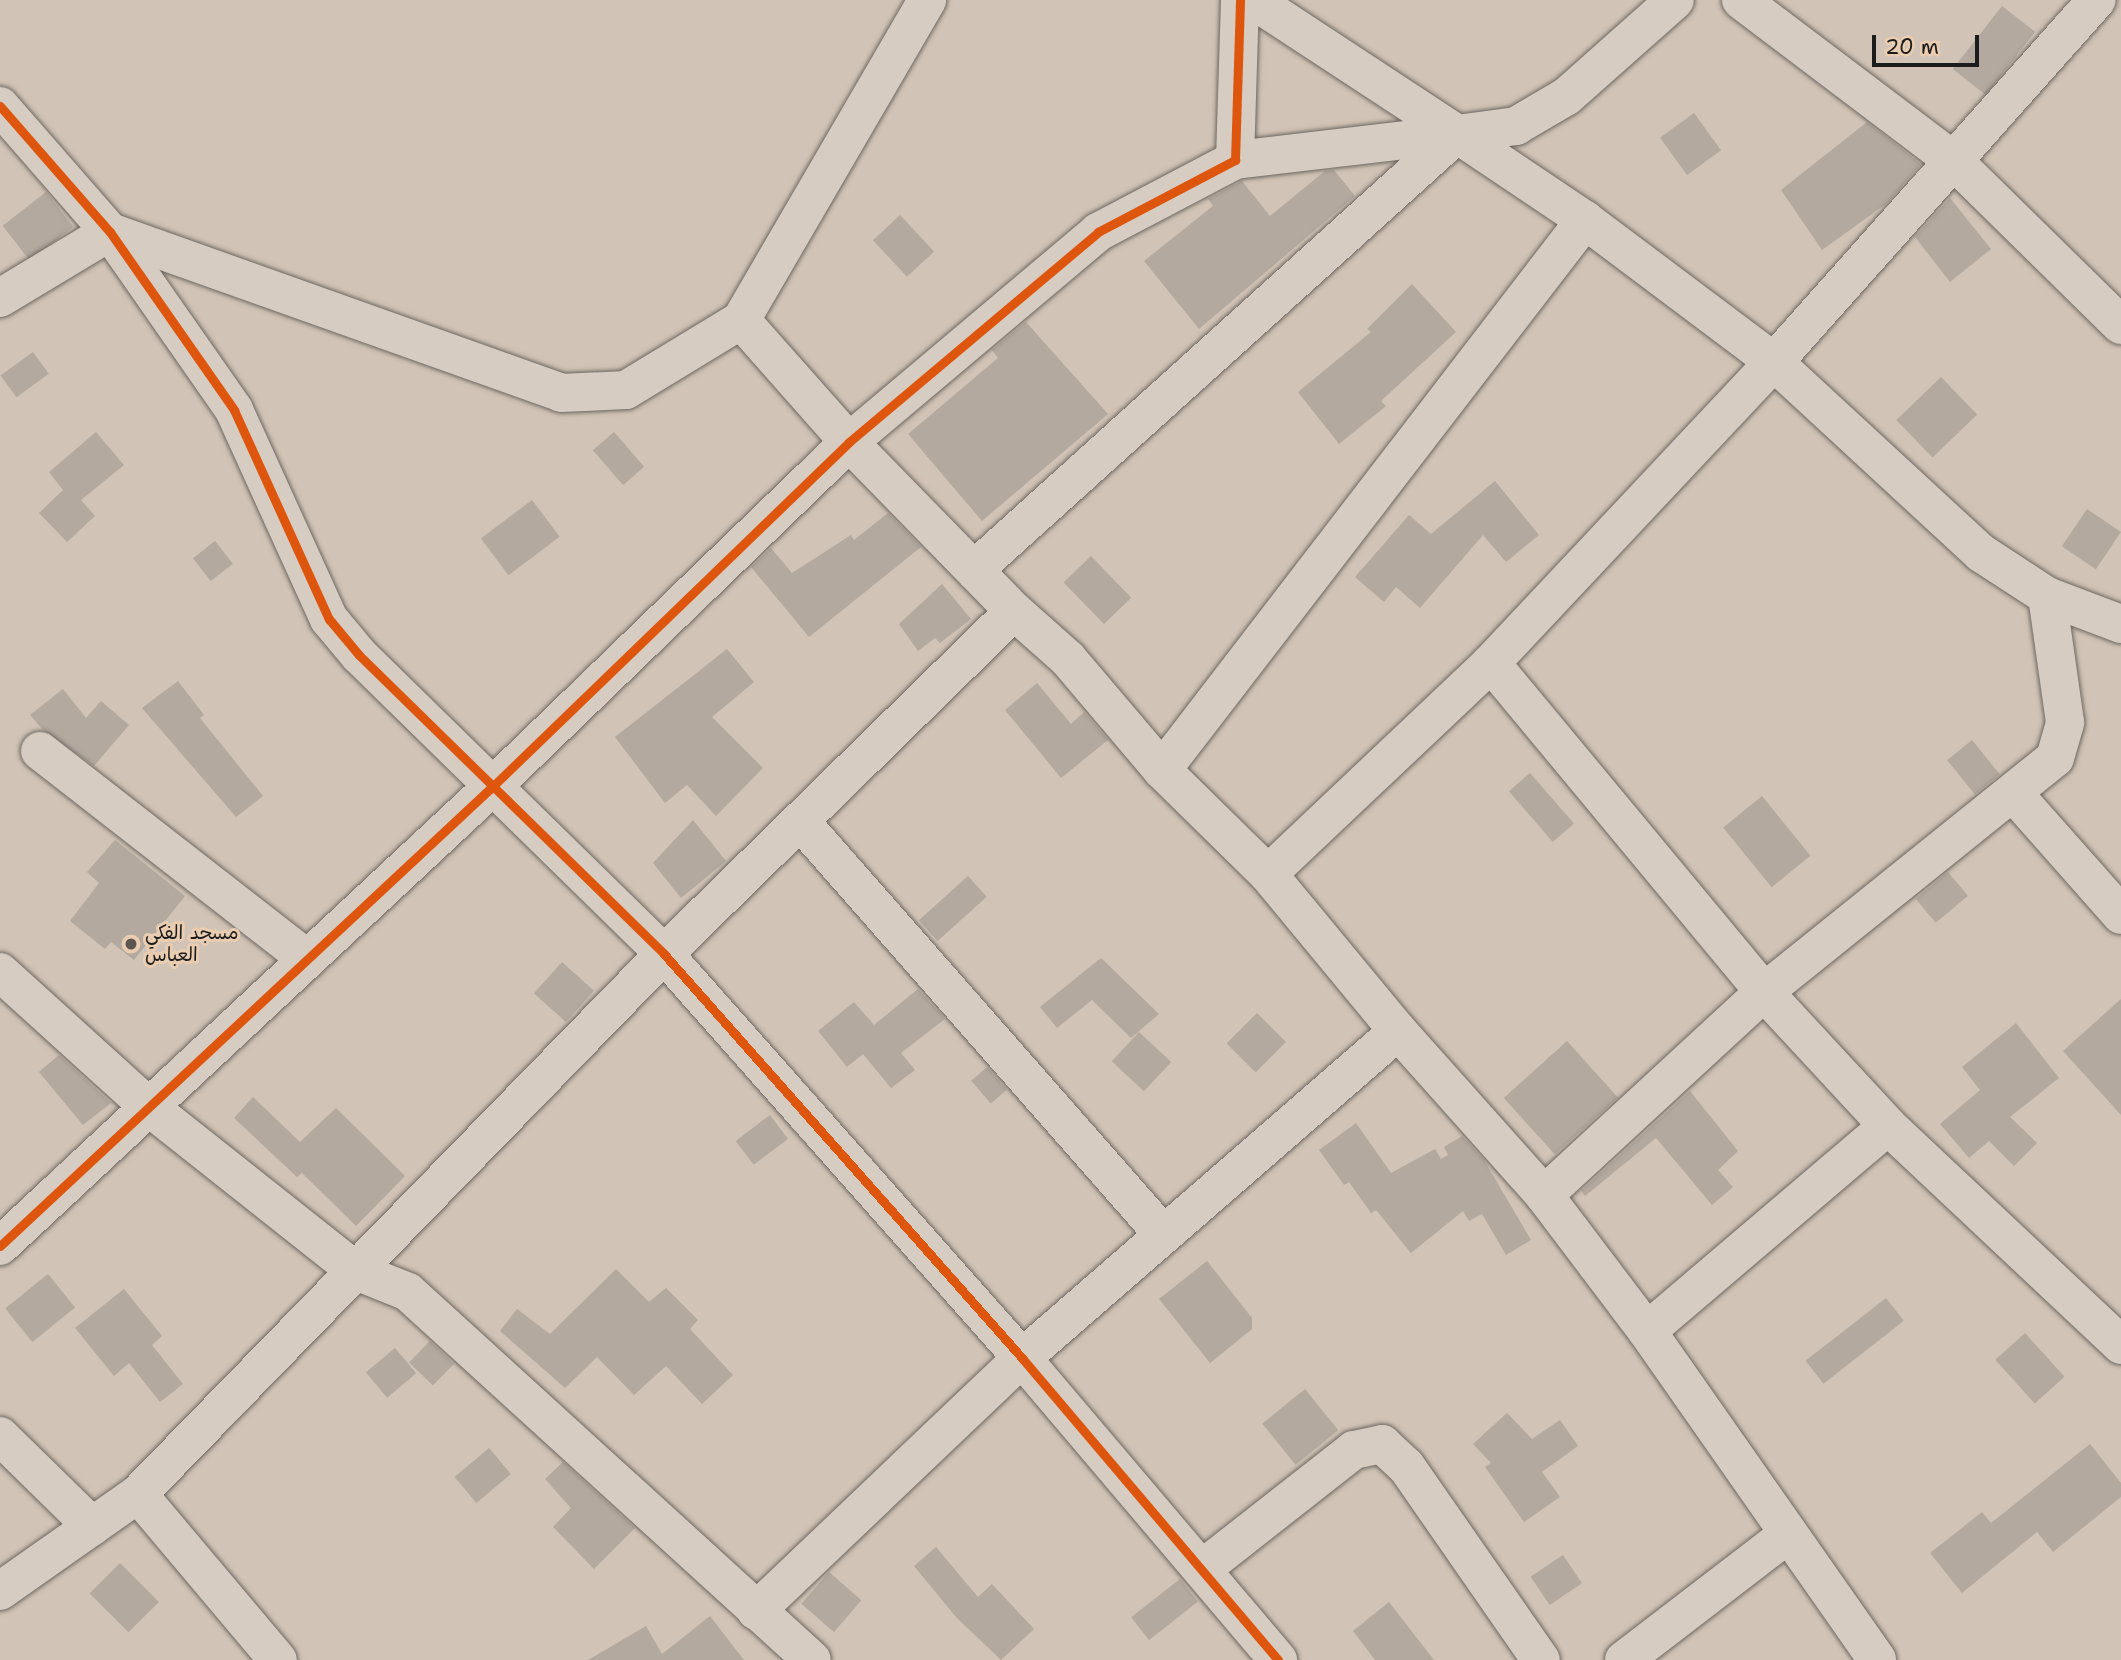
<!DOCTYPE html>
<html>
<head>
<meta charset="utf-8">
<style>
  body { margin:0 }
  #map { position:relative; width:2121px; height:1660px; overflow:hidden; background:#d1c3b5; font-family:"Shantell Sans","Playpen Sans Arabic",sans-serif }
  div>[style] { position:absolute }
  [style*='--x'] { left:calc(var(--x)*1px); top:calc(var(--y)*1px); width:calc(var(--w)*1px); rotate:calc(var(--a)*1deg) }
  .building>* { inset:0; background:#b3a99f; transform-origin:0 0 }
  .roads { filter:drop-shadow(0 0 2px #6d6761) drop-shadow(0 0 2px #6d6761) }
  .minor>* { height:38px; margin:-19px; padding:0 19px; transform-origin:19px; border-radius:19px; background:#d6ccc2 }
  .cycleway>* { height:9px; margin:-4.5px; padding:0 4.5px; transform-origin:4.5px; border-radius:4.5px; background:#de560d }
  .dots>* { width:19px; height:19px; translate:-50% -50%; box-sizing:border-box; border:4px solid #eacdb1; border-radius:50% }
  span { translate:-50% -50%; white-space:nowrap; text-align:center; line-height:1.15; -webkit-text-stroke:6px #eacdb1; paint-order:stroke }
  .poi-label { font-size:19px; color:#1c1c1c }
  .left { translate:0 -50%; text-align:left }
  .scale { position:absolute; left:1872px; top:35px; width:107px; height:32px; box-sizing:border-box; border:4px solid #1c1c1c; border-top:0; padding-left:9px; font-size:21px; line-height:24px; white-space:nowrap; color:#1c1c1c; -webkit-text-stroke:5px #eacdb1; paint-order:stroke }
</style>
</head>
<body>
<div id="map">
  <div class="building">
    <div style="left:2002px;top:6px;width:42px;height:80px;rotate:38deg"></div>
    <div style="left:1694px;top:113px;width:46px;height:42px;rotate:54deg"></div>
    <div style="clip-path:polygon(1867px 122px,1921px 164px,1886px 204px,1822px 250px,1781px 190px)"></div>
    <div style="clip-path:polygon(1334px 170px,1355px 196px,1199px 329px,1144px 261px,1213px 206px,1208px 199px,1242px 181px,1270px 216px,1325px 171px)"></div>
    <div style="left:46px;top:192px;width:44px;height:55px;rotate:52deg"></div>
    <div style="clip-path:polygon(1950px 198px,1991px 249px,1950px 282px,1915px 237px)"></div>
    <div style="left:900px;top:215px;width:50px;height:37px;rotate:47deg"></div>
    <div style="clip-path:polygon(1412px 284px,1456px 332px,1381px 401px,1386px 406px,1339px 444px,1298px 392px,1371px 332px,1367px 329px)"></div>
    <div style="clip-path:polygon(1026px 322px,1108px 414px,982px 521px,908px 434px,998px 358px,992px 350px)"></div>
    <div style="left:33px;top:352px;width:27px;height:40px;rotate:54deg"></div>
    <div style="left:1941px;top:377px;width:52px;height:62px;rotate:46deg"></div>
    <div style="clip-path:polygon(96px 432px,124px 465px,81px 500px,95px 516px,67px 542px,39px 513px,63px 490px,49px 472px)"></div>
    <div style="left:614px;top:432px;width:46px;height:28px;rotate:49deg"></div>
    <div style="clip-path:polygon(1495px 481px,1539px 535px,1506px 562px,1483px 535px,1420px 608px,1396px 587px,1384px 602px,1355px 577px,1409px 515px,1431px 534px)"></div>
    <div style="left:532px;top:500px;width:46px;height:64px;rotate:53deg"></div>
    <div style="left:2087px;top:509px;width:41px;height:45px;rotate:34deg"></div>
    <div style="clip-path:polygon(888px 513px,921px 547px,809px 637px,751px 567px,771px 548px,792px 573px,851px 535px,854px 540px)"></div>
    <div style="left:215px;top:541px;width:29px;height:28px;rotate:52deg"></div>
    <div style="left:1091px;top:556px;width:58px;height:38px;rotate:46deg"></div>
    <div style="clip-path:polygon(942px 584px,971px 619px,940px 643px,935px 638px,918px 651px,899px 624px)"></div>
    <div style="clip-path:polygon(727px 649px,754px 682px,712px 717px,763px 768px,716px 816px,687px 785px,665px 803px,615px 737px)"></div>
    <div style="clip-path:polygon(178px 681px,204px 715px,200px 718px,263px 796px,236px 817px,142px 708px)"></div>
    <div style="clip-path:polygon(1037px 683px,1071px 724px,1084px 712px,1108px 740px,1061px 778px,1005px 710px)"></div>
    <div style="clip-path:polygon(63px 689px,86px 718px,101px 701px,129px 725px,94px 766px,42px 729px,30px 715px)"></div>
    <div style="left:1972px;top:740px;width:44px;height:32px;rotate:51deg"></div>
    <div style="left:1530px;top:773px;width:67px;height:28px;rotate:49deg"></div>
    <div style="left:1762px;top:796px;width:77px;height:50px;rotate:51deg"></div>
    <div style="clip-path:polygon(693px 820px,726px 861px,681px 898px,653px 863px)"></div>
    <div style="clip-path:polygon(115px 840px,185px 896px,134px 960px,111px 942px,105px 949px,70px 921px,99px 883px,87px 872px)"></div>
    <div style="left:1948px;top:872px;width:31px;height:42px;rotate:50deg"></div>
    <div style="left:968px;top:876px;width:28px;height:66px;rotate:48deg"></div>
    <div style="clip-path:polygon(1101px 958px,1159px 1014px,1131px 1038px,1092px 1000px,1057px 1028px,1040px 1007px)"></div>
    <div style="left:562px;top:962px;width:43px;height:42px;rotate:42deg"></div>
    <div style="clip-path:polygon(918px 989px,945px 1019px,901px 1053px,915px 1070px,891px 1088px,863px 1054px,847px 1067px,818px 1031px,854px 1002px,874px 1025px)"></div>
    <div style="clip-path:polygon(2121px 999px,2121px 1115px,2063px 1051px)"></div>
    <div style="left:1257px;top:1013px;width:41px;height:43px;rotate:45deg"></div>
    <div style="clip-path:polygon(2016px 1023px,2059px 1078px,2010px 1117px,2037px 1143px,2014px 1166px,1989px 1141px,1969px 1158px,1940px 1124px,1980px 1090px,1962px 1067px)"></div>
    <div style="left:1139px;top:1032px;width:44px;height:40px;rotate:43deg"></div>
    <div style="left:1567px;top:1041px;width:76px;height:85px;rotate:48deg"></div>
    <div style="clip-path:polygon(59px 1055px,111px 1103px,83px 1125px,39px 1072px)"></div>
    <div style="left:987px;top:1067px;width:30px;height:21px;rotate:49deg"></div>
    <div style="clip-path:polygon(1690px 1091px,1738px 1151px,1718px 1170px,1733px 1187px,1712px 1205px,1656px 1138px,1585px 1196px,1581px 1191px)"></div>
    <div style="clip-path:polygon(253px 1097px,300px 1142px,336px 1108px,405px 1176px,356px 1226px,302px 1173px,297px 1177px,234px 1118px)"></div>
    <div style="left:770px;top:1115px;width:30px;height:43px;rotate:53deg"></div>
    <div style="clip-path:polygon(1356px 1123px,1391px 1173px,1435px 1149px,1441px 1159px,1448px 1155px,1444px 1147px,1462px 1136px,1484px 1160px,1531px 1240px,1506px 1255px,1482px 1214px,1469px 1221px,1463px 1211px,1411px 1253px,1376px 1210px,1371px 1213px,1349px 1182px,1344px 1185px,1319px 1150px)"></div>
    <div style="clip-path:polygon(1207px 1261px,1252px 1318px,1252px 1329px,1210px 1363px,1159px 1299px)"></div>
    <div style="clip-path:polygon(616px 1269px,649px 1302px,666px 1288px,698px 1320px,690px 1329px,733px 1375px,702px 1404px,666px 1366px,634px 1395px,597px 1357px,565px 1388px,500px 1331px,517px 1309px,550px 1334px)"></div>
    <div style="left:48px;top:1274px;width:43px;height:55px;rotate:51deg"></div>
    <div style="clip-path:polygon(124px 1289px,162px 1336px,152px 1345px,183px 1384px,160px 1402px,129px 1363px,114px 1376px,75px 1328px)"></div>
    <div style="left:1886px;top:1298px;width:29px;height:102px;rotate:52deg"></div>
    <div style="left:2025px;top:1333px;width:59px;height:40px;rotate:48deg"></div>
    <div style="left:430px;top:1341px;width:33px;height:30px;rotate:44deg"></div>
    <div style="left:395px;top:1348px;width:33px;height:38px;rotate:50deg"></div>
    <div style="left:1305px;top:1389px;width:53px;height:55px;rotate:51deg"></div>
    <div style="clip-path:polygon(1507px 1413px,1532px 1439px,1560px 1420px,1578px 1446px,1542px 1472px,1560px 1497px,1524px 1522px,1485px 1467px,1491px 1463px,1473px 1444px)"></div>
    <div style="clip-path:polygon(2090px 1444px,2121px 1483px,2121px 1497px,2053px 1552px,2037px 1532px,1962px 1593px,1930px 1553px,1982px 1512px,1991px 1523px)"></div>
    <div style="left:489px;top:1448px;width:34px;height:45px;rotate:50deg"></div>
    <div style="clip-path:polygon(563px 1462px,635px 1528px,594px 1569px,553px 1527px,571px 1508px,545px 1479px)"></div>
    <div style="clip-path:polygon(936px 1547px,978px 1597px,992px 1584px,1034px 1629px,1001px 1660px,956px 1617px,914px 1566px)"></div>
    <div style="left:1563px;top:1555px;width:34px;height:39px;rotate:56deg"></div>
    <div style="left:120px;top:1563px;width:55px;height:43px;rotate:45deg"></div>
    <div style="left:829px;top:1572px;width:43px;height:42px;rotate:41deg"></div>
    <div style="left:1180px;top:1579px;width:29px;height:62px;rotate:52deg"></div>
    <div style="clip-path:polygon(1389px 1602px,1434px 1660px,1375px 1660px,1353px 1631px)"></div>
    <div style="clip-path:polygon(710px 1616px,744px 1660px,588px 1660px,646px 1626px,662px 1654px)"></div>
  </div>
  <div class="roads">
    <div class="minor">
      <div style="--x:1253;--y:0;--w:244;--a:33.3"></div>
      <div style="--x:1741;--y:0;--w:267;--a:37.1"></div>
      <div style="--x:1954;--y:161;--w:234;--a:44.5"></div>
      <div style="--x:0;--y:106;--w:167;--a:48.9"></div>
      <div style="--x:110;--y:232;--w:217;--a:55.1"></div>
      <div style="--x:234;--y:410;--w:230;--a:65.6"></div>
      <div style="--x:329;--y:619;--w:47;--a:50.2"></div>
      <div style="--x:359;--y:655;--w:427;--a:44.4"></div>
      <div style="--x:664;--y:954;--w:540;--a:48.45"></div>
      <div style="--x:1022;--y:1358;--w:396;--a:49.7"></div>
      <div style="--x:1235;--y:160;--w:224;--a:-6.7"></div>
      <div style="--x:1457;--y:134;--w:154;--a:33.9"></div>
      <div style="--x:1585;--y:220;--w:236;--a:36.9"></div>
      <div style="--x:1774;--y:362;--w:282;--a:42.7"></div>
      <div style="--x:1981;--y:553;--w:79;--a:33.1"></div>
      <div style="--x:2047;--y:596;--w:79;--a:20.7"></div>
      <div style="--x:0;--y:298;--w:128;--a:-31"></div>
      <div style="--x:110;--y:232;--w:479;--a:19.6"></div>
      <div style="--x:561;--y:393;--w:65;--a:-2.6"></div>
      <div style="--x:626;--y:390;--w:135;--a:-31.3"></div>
      <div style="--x:741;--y:320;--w:370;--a:-59.8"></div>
      <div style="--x:741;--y:320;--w:163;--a:48.5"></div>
      <div style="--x:849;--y:442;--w:236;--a:45.7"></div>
      <div style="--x:1014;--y:611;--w:72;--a:41.6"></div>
      <div style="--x:1068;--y:659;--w:145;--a:49.7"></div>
      <div style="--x:1162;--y:770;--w:148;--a:44.5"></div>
      <div style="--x:1268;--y:874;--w:204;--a:50.4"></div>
      <div style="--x:1398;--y:1031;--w:220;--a:48.3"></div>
      <div style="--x:1544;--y:1195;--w:171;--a:52.9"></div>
      <div style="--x:1647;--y:1331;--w:401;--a:55"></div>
      <div style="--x:974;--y:570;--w:651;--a:-42.07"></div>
      <div style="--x:1457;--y:134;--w:60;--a:-7.7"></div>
      <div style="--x:1516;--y:126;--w:59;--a:-30.5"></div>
      <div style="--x:1567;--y:96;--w:144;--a:-41.6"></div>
      <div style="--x:1491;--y:663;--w:428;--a:50.3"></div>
      <div style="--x:1764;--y:992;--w:183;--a:47.2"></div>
      <div style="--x:1888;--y:1126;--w:320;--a:43.2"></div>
      <div style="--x:40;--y:751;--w:338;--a:37.9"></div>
      <div style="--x:1162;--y:770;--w:694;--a:-52.44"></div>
      <div style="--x:2015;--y:795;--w:160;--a:48.5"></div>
      <div style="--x:800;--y:821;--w:550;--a:48.69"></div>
      <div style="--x:1268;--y:874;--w:307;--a:-43.4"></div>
      <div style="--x:1491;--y:663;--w:413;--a:-46.8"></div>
      <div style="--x:1774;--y:362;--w:485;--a:-48.3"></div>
      <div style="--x:0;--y:972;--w:201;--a:42.2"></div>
      <div style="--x:149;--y:1107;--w:264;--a:38.4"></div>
      <div style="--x:356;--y:1271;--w:56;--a:22"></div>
      <div style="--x:408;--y:1292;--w:546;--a:42.33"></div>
      <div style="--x:1544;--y:1195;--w:299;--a:-42.7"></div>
      <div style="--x:1764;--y:992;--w:373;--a:-38.8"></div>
      <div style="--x:2055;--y:758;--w:37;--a:-74"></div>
      <div style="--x:2065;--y:722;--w:127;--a:-98.1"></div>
      <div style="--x:0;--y:1246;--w:674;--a:-43.02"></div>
      <div style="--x:493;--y:786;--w:495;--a:-44"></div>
      <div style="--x:849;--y:442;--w:326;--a:-40.1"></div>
      <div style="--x:1098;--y:232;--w:155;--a:-27.7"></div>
      <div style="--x:1235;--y:160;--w:160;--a:-88.2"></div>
      <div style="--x:1647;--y:1331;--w:316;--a:-40.4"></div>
      <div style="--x:0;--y:1436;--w:129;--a:44.4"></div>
      <div style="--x:138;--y:1494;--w:217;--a:49.9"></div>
      <div style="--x:1202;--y:1569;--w:193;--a:-38.1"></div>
      <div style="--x:1354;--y:1450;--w:29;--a:-12"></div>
      <div style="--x:1382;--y:1444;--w:33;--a:43"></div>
      <div style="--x:1406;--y:1466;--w:236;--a:55.2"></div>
      <div style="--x:0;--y:1591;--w:169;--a:-35.1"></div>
      <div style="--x:138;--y:1494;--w:754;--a:-45.75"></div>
      <div style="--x:664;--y:954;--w:490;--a:-44.4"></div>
      <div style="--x:756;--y:1611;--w:367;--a:-43.6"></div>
      <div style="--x:1022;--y:1358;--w:498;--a:-41"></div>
      <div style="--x:1624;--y:1660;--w:205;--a:-37.5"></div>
    </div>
  </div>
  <div class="cycleway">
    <div style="--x:0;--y:106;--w:167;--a:48.9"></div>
    <div style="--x:110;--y:232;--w:217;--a:55.1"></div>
    <div style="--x:234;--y:410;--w:230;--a:65.6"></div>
    <div style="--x:329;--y:619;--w:47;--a:50.2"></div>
    <div style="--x:359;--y:655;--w:427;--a:44.4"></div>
    <div style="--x:664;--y:954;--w:540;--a:48.45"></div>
    <div style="--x:1022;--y:1358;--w:396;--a:49.7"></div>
    <div style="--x:0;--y:1246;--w:674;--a:-43.02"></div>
    <div style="--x:493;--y:786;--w:495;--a:-44"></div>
    <div style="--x:849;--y:442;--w:326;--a:-40.1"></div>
    <div style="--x:1098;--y:232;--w:155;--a:-27.7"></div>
    <div style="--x:1235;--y:160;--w:160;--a:-88.2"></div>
  </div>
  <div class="dots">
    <div style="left:131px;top:944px;background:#5b5652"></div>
  </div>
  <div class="poi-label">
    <span class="left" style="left:145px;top:944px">مسجد الفكي<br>العباس</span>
  </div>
  <div class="scale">20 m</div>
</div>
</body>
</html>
